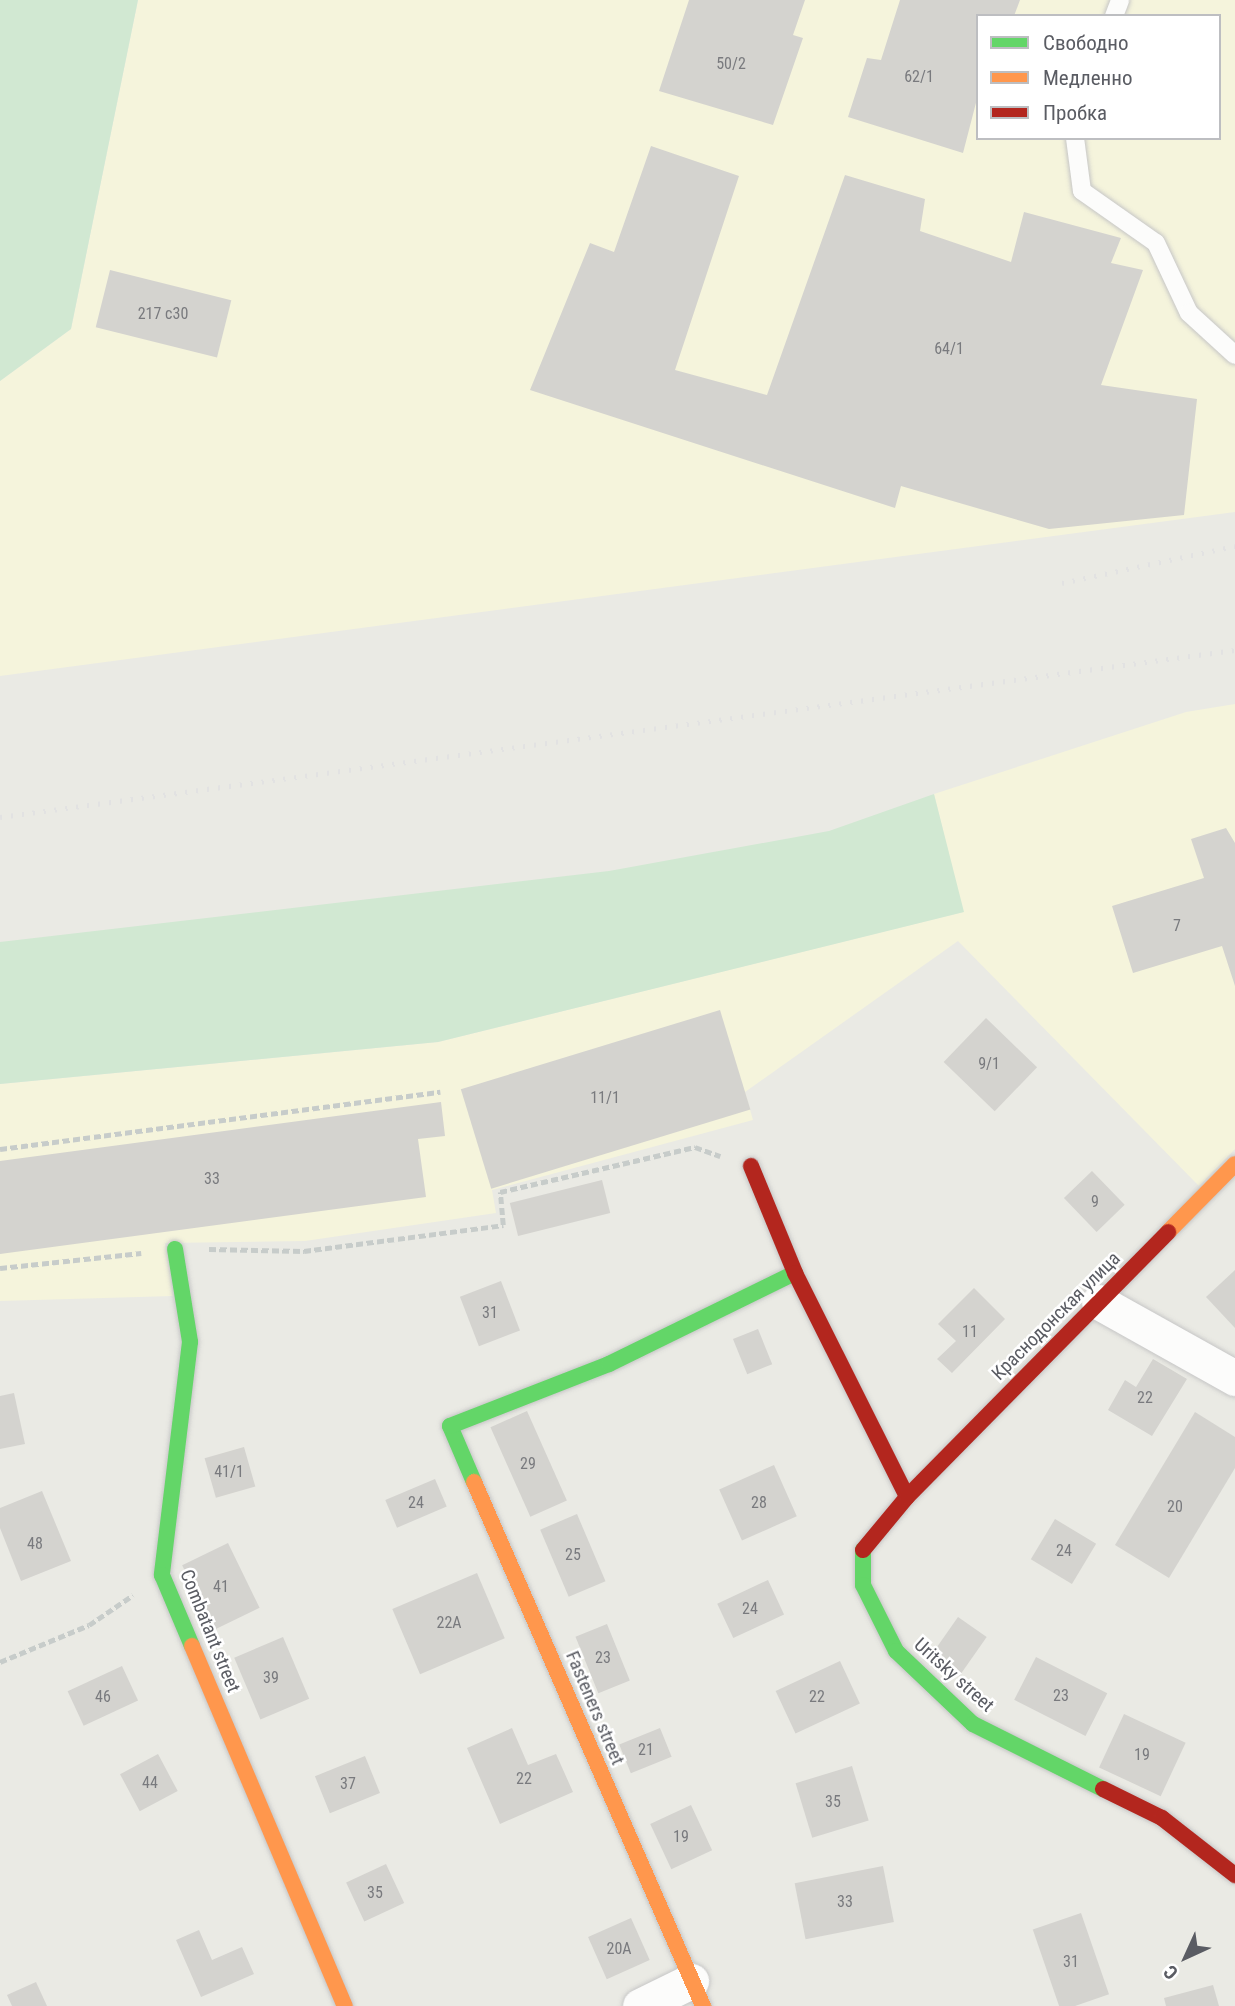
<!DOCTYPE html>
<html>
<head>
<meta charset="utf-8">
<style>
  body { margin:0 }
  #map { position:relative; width:1235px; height:2006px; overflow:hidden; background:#eaeae4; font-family:"Roboto Condensed",sans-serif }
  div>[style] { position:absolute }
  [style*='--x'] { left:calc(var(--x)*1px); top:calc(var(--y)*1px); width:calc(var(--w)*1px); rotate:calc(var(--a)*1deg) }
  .commercial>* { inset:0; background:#f5f4dc }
  .green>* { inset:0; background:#d1e8d2 }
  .building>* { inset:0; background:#d4d3cf; transform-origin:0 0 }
  .path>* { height:4.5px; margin-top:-2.25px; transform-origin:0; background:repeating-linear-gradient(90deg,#c7ccca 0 7px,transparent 0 10.5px) }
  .roads { filter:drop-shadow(0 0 2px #c6c6c6) drop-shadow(0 0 2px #c6c6c6) }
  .lane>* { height:18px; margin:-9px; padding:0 9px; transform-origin:9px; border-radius:9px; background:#fcfcfb }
  .street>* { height:35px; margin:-17.5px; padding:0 17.5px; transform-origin:17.5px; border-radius:17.5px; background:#fcfcfb }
  .fast>* { height:16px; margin:-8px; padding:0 8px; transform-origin:8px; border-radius:8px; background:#63d668 }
  .slow>* { height:16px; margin:-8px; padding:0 8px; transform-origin:8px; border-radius:8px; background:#ff974d }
  .jam>* { height:16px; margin:-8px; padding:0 8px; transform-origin:8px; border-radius:8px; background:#b3261e }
  .rail>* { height:5px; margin-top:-2.5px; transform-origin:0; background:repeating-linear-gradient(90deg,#e2e2e2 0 2px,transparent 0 11px) }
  span { translate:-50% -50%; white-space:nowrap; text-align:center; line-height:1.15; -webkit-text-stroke:5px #fff; paint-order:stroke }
  .number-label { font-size:16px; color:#797a7e }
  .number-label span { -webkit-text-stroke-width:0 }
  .street-label { font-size:19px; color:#5a5c63 }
  .legend { position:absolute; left:976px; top:14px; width:245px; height:126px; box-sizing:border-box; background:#fff; border:2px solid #bdbec1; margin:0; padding:9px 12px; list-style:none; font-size:21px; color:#5a5c63 }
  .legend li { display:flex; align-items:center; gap:14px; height:35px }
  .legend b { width:35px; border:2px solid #bdbec1 }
  .north { position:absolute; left:1151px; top:1922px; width:70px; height:70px; -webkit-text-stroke:5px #fff; paint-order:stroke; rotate:225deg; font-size:19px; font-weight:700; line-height:28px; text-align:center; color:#5a5c63 }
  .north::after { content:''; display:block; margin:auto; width:24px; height:32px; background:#5a5c63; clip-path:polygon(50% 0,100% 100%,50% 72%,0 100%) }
</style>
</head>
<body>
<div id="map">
  <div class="commercial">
    <div style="clip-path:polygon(evenodd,138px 0,1235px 0,1235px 512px,0 676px,0 381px,71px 329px,138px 0,978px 16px,1219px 16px,1219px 138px,978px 138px,978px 16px)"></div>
    <div style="clip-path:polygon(1235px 704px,1235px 1149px,1199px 1186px,958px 941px,745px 1092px,753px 1120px,492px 1190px,496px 1213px,305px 1241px,165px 1243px,173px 1296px,0 1301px,0 1084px,438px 1042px,963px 912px,934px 794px,1186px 712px)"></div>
  </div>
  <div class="green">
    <div style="clip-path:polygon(0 0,138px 0,71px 329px,0 381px)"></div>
    <div style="clip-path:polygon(934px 794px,964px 912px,438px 1042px,0 1084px,0 942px,609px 871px,829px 831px)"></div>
  </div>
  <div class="building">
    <div style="clip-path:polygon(689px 0,805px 0,793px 35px,803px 38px,773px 125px,659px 91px)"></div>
    <div style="clip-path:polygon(900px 0,1020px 0,1014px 16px,978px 16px,978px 95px,963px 153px,848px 117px,867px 58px,881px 60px)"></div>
    <div style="clip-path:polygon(651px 146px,739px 176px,675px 370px,767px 395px,845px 175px,925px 199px,920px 231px,1011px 262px,1024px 212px,1121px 238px,1111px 263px,1143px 270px,1101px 385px,1197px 399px,1184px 515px,1049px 529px,901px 486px,895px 508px,530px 390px,590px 243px,614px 252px)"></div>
    <div style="left:110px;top:270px;width:125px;height:59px;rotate:14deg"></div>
    <div style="clip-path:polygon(1226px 828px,1235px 843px,1235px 986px,1222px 946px,1133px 973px,1112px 906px,1204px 878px,1191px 839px)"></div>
    <div style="left:720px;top:1010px;width:104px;height:271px;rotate:73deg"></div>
    <div style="left:986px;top:1018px;width:71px;height:61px;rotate:44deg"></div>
    <div style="clip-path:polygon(441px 1102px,445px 1136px,418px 1139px,426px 1197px,0 1254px,0 1161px)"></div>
    <div style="left:1092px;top:1171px;width:47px;height:39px;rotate:46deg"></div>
    <div style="left:602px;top:1180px;width:34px;height:95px;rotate:76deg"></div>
    <div style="clip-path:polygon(1235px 1270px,1235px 1328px,1206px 1297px)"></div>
    <div style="left:501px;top:1281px;width:53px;height:44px;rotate:69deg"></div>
    <div style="clip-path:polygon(974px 1288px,1005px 1319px,952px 1373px,937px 1359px,956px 1341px,938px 1324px)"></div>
    <div style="left:758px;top:1329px;width:38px;height:27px;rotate:68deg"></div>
    <div style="clip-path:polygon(1153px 1359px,1187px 1379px,1152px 1436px,1108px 1410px,1125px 1380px,1136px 1387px)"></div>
    <div style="clip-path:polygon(14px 1393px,25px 1444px,0 1449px,0 1396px)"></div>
    <div style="left:527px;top:1411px;width:98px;height:40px;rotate:66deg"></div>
    <div style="clip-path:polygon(1195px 1412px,1235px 1437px,1235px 1468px,1169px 1578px,1115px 1545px)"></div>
    <div style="left:244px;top:1447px;width:41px;height:41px;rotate:74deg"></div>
    <div style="left:774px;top:1465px;width:56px;height:60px;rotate:66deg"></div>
    <div style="left:435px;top:1479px;width:30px;height:54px;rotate:67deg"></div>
    <div style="clip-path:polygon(42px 1491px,71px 1561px,21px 1581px,0 1528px,0 1508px)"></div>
    <div style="left:577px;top:1514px;width:73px;height:40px;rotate:67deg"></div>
    <div style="left:1055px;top:1519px;width:48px;height:47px;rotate:31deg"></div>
    <div style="left:228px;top:1543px;width:72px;height:51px;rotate:64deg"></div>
    <div style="left:477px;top:1573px;width:71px;height:92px;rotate:67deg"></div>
    <div style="left:768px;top:1580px;width:38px;height:56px;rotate:65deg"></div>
    <div style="left:958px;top:1617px;width:35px;height:47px;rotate:35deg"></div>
    <div style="left:607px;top:1624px;width:61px;height:34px;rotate:68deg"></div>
    <div style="left:283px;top:1637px;width:67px;height:53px;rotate:67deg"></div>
    <div style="left:1036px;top:1657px;width:80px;height:48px;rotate:27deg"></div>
    <div style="left:840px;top:1661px;width:47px;height:71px;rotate:65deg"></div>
    <div style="left:122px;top:1666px;width:38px;height:60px;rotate:65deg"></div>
    <div style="left:1124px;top:1714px;width:68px;height:59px;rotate:25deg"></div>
    <div style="clip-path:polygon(512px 1728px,528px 1765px,556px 1754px,573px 1792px,500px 1824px,467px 1748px)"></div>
    <div style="left:660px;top:1728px;width:31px;height:44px;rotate:68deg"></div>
    <div style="left:158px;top:1754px;width:42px;height:43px;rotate:62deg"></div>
    <div style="left:365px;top:1756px;width:40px;height:54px;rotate:68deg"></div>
    <div style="left:852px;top:1766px;width:57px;height:59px;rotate:73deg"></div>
    <div style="left:691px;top:1805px;width:50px;height:45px;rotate:65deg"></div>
    <div style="left:386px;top:1864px;width:43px;height:44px;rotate:65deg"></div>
    <div style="left:883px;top:1866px;width:57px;height:90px;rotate:79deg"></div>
    <div style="left:1081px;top:1913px;width:86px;height:51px;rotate:71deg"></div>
    <div style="left:631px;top:1918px;width:46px;height:47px;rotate:66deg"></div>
    <div style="clip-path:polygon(199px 1930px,212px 1960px,242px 1947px,254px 1974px,201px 1997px,176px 1940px)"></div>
    <div style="clip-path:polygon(36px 1982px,47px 2006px,12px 2006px,7px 1995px)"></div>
    <div style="clip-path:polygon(1213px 1985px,1219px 2006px,1166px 2006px,1164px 1998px)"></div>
  </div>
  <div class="path">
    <div style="--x:0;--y:1149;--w:444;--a:-7.4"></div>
    <div style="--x:209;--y:1249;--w:95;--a:1.2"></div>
    <div style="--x:304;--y:1251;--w:201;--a:-7.4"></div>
    <div style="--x:503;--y:1225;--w:33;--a:-95"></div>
    <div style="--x:500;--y:1192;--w:200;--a:-13"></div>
    <div style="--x:695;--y:1147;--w:27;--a:20"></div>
    <div style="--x:0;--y:1268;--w:142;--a:-6.1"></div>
    <div style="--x:0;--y:1662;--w:96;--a:-22.6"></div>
    <div style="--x:89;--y:1625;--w:53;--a:-34.3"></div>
  </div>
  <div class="roads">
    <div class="lane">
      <div style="--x:1114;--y:16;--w:17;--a:-69"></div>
      <div style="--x:1075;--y:138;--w:53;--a:82.5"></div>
      <div style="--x:1082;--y:191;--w:90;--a:35.1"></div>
      <div style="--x:1156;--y:243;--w:77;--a:64.8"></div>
      <div style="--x:1189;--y:313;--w:62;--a:42.4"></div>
    </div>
    <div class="street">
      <div style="--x:1099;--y:1302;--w:156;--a:29.2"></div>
      <div style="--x:640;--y:2006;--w:57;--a:-26.1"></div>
    </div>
    <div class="fast">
      <div style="--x:175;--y:1249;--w:94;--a:80.8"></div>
      <div style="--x:190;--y:1342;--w:235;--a:96.9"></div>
      <div style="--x:162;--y:1575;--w:77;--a:67.1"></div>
      <div style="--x:474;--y:1482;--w:61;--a:-113.2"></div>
      <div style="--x:450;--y:1426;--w:171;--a:-21.3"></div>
      <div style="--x:609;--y:1364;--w:207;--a:-26.1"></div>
      <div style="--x:863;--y:1550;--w:35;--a:90"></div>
      <div style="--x:863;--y:1585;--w:74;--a:63.4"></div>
      <div style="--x:896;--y:1651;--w:106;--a:43.5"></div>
      <div style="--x:973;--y:1724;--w:145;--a:26.6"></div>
    </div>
    <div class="slow">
      <div style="--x:1168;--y:1232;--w:95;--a:-45.4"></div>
      <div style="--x:474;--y:1482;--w:572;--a:66.39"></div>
      <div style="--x:192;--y:1646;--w:391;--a:67"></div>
    </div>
    <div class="jam">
      <div style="--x:751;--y:1166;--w:116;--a:67.6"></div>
      <div style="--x:795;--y:1273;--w:250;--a:63.4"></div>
      <div style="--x:907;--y:1497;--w:69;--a:129.7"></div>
      <div style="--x:907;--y:1497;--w:372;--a:-45.4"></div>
      <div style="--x:1103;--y:1789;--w:66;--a:26.2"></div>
      <div style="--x:1162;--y:1818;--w:93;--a:38"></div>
    </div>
  </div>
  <div class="rail">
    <div style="--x:1062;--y:583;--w:177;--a:-12.1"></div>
    <div style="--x:0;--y:817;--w:1246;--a:-7.7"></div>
  </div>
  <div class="number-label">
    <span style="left:731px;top:64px">50/2</span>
    <span style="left:919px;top:77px">62/1</span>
    <span style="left:163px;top:314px">217 с30</span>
    <span style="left:949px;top:349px">64/1</span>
    <span style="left:1177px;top:926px">7</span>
    <span style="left:989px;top:1064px">9/1</span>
    <span style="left:605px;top:1098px">11/1</span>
    <span style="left:212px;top:1179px">33</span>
    <span style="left:1095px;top:1202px">9</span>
    <span style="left:490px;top:1313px">31</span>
    <span style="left:970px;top:1332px">11</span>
    <span style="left:1145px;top:1398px">22</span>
    <span style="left:528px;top:1464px">29</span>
    <span style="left:229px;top:1472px">41/1</span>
    <span style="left:416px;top:1503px">24</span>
    <span style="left:759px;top:1503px">28</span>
    <span style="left:1175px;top:1507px">20</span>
    <span style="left:35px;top:1544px">48</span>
    <span style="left:1064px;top:1551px">24</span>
    <span style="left:573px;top:1555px">25</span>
    <span style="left:221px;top:1587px">41</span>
    <span style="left:750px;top:1609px">24</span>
    <span style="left:449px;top:1623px">22А</span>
    <span style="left:603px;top:1658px">23</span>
    <span style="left:271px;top:1678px">39</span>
    <span style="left:1061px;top:1696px">23</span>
    <span style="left:103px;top:1697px">46</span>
    <span style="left:817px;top:1697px">22</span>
    <span style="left:646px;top:1750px">21</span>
    <span style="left:1142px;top:1755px">19</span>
    <span style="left:524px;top:1779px">22</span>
    <span style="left:150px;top:1783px">44</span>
    <span style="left:348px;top:1784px">37</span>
    <span style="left:833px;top:1802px">35</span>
    <span style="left:681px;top:1837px">19</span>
    <span style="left:375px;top:1893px">35</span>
    <span style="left:845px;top:1902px">33</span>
    <span style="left:619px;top:1949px">20А</span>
    <span style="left:1071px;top:1962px">31</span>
  </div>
  <div class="street-label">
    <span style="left:1056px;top:1316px;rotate:-45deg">Краснодонская улица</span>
    <span style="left:210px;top:1631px;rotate:68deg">Combatant street</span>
    <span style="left:954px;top:1675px;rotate:42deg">Uritsky street</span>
    <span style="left:595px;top:1708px;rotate:67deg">Fasteners street</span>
  </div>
  <ul class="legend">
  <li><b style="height:9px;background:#63d668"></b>Свободно</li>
  <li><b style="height:9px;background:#ff974d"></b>Медленно</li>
  <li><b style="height:9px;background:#b3261e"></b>Пробка</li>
  </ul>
  <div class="north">С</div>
</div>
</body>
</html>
